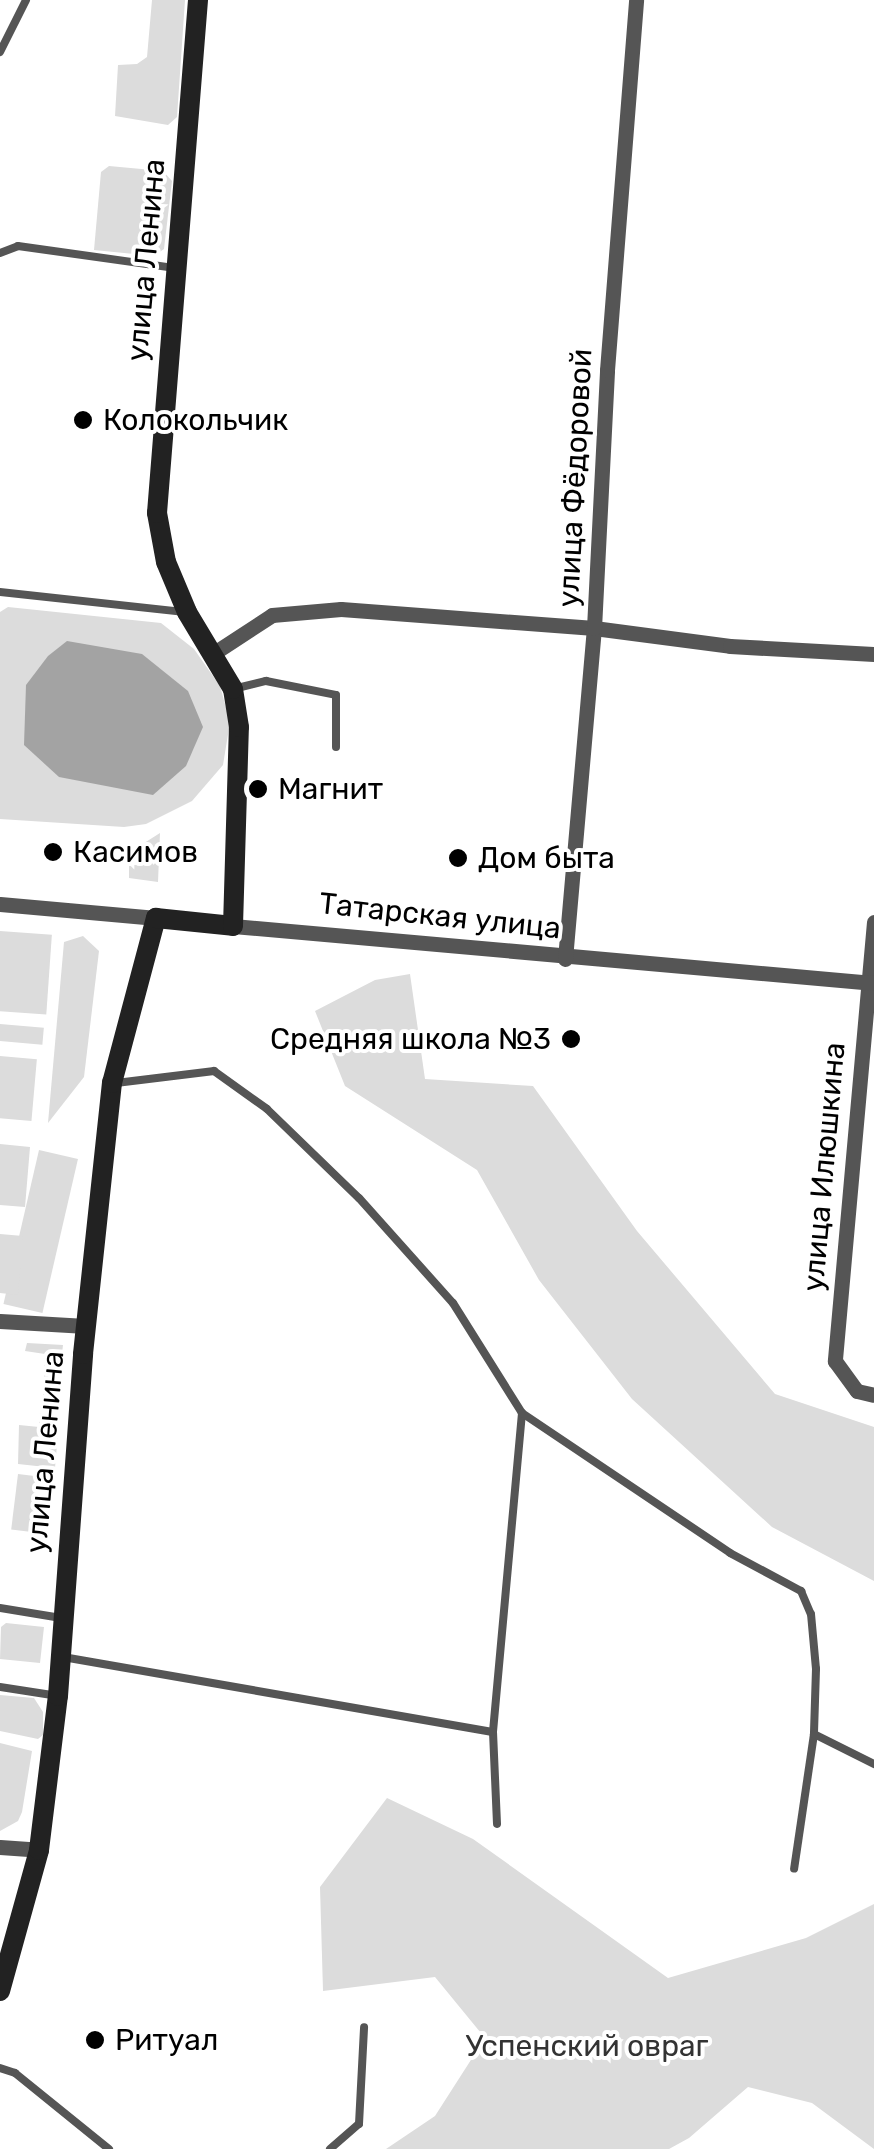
<!DOCTYPE html>
<html>
<head>
<meta charset="utf-8">
<style>
  body { margin:0 }
  #map { position:relative; width:874px; height:2149px; overflow:hidden; background:#fff; font-family:Rubik,sans-serif }
  div>[style] { position:absolute }
  [style*='--x'] { left:calc(var(--x)*1px); top:calc(var(--y)*1px); width:calc(var(--w)*1px); rotate:calc(var(--a)*1deg) }
  .green>* { inset:0; background:#dcdcdc; transform-origin:0 0 }
  .water>* { inset:0; background:#a3a3a3 }
  .lane>* { height:8px; margin:-4px; padding:0 4px; transform-origin:4px; border-radius:4px; background:#555 }
  .street>* { height:15px; margin:-7.5px; padding:0 7.5px; transform-origin:7.5px; border-radius:7.5px; background:#555 }
  .secondary>* { height:20px; margin:-10px; padding:0 10px; transform-origin:10px; border-radius:10px; background:#222 }
  .dots>* { width:28px; height:28px; translate:-50% -50%; box-sizing:border-box; border:5px solid #fff; border-radius:50% }
  span { translate:-50% -50%; white-space:nowrap; text-align:center; line-height:1.15; -webkit-text-stroke:8px #fff; paint-order:stroke }
  .street-label { font-size:30px; color:#000 }
  .poi-label { font-size:30px; color:#000 }
  .left { translate:0 -50%; text-align:left }
  .right { translate:-100% -50%; text-align:right }
  .park-label { font-size:30px; color:#333 }
</style>
</head>
<body>
<div id="map">
  <div class="green">
    <div style="clip-path:polygon(152px 0,185px 0,177px 117px,168px 125px,115px 116px,118px 65px,137px 64px,147px 57px)"></div>
    <div style="clip-path:polygon(109px 166px,163px 171px,172px 181px,164px 249px,154px 256px,94px 250px,101px 172px)"></div>
    <div style="clip-path:polygon(8px 607px,161px 623px,194px 649px,220px 686px,230px 722px,223px 765px,192px 801px,146px 824px,124px 827px,0 819px,0 612px)"></div>
    <div style="clip-path:polygon(160px 833px,158px 882px,129px 878px,129px 865px,140px 865px,141px 845px)"></div>
    <div style="left:0;top:931px;width:52px;height:80px;rotate:4deg"></div>
    <div style="clip-path:polygon(83px 936px,99px 951px,84px 1077px,48px 1123px,64px 942px)"></div>
    <div style="clip-path:polygon(410px 974px,425px 1079px,533px 1086px,637px 1231px,775px 1394px,874px 1427px,874px 1581px,772px 1527px,632px 1399px,539px 1280px,477px 1170px,345px 1086px,315px 1011px,375px 980px)"></div>
    <div style="left:0;top:1024px;width:44px;height:17px;rotate:5deg"></div>
    <div style="left:0;top:1056px;width:37px;height:62px;rotate:5deg"></div>
    <div style="clip-path:polygon(0 1144px,30px 1147px,25px 1207px,0 1205px)"></div>
    <div style="left:39px;top:1150px;width:40px;height:158px;rotate:13deg"></div>
    <div style="clip-path:polygon(0 1234px,23px 1236px,18px 1295px,0 1293px)"></div>
    <div style="clip-path:polygon(27px 1343px,63px 1345px,57px 1397px,43px 1398px,45px 1354px,25px 1351px)"></div>
    <div style="clip-path:polygon(40px 1413px,54px 1414px,59px 1420px,55px 1468px,18px 1464px,19px 1425px,39px 1427px)"></div>
    <div style="left:18px;top:1474px;width:35px;height:56px;rotate:7deg"></div>
    <div style="clip-path:polygon(6px 1623px,44px 1627px,40px 1663px,0 1659px,1px 1627px)"></div>
    <div style="clip-path:polygon(0 1695px,34px 1698px,43px 1712px,43px 1735px,38px 1739px,0 1731px)"></div>
    <div style="clip-path:polygon(0 1743px,32px 1751px,22px 1812px,18px 1821px,0 1831px)"></div>
    <div style="clip-path:polygon(387px 1798px,473px 1839px,668px 1978px,806px 1938px,874px 1904px,874px 2149px,812px 2103px,748px 2087px,689px 2138px,669px 2149px,386px 2149px,435px 2116px,485px 2038px,435px 1977px,323px 1991px,320px 1887px)"></div>
  </div>
  <div class="water">
    <div style="clip-path:polygon(67px 641px,142px 654px,188px 691px,203px 727px,186px 766px,153px 795px,59px 777px,24px 745px,26px 685px,48px 656px)"></div>
  </div>
  <div class="lane">
    <div style="--x:0;--y:52;--w:58;--a:-63.4"></div>
    <div style="--x:0;--y:253;--w:19;--a:-21"></div>
    <div style="--x:18;--y:246;--w:159;--a:8"></div>
    <div style="--x:0;--y:592;--w:184;--a:6.2"></div>
    <div style="--x:233;--y:689;--w:34;--a:-14"></div>
    <div style="--x:266;--y:681;--w:71;--a:11.3"></div>
    <div style="--x:336;--y:695;--w:52;--a:90"></div>
    <div style="--x:116;--y:1083;--w:99;--a:-7"></div>
    <div style="--x:214;--y:1071;--w:65;--a:35.6"></div>
    <div style="--x:267;--y:1109;--w:128;--a:44.1"></div>
    <div style="--x:359;--y:1198;--w:141;--a:48.2"></div>
    <div style="--x:453;--y:1303;--w:130;--a:57.9"></div>
    <div style="--x:522;--y:1413;--w:320;--a:95.2"></div>
    <div style="--x:493;--y:1732;--w:92;--a:87.5"></div>
    <div style="--x:522;--y:1413;--w:251;--a:33.9"></div>
    <div style="--x:730;--y:1553;--w:81;--a:28.2"></div>
    <div style="--x:801;--y:1591;--w:25;--a:67"></div>
    <div style="--x:811;--y:1614;--w:55;--a:84.8"></div>
    <div style="--x:816;--y:1669;--w:65;--a:91.8"></div>
    <div style="--x:814;--y:1734;--w:136;--a:98.4"></div>
    <div style="--x:0;--y:1608;--w:62;--a:9.3"></div>
    <div style="--x:63;--y:1657;--w:436;--a:9.9"></div>
    <div style="--x:0;--y:1687;--w:59;--a:8.8"></div>
    <div style="--x:814;--y:1734;--w:67;--a:26.6"></div>
    <div style="--x:0;--y:2068;--w:16;--a:18"></div>
    <div style="--x:15;--y:2073;--w:121;--a:39"></div>
    <div style="--x:330;--y:2149;--w:38;--a:-41"></div>
    <div style="--x:359;--y:2124;--w:97;--a:-87"></div>
  </div>
  <div class="street">
    <div style="--x:214;--y:653;--w:69;--a:-33.2"></div>
    <div style="--x:272;--y:615;--w:69;--a:-5"></div>
    <div style="--x:341;--y:609;--w:254;--a:4.3"></div>
    <div style="--x:594;--y:628;--w:137;--a:7.5"></div>
    <div style="--x:730;--y:646;--w:144;--a:3.2"></div>
    <div style="--x:0;--y:904;--w:157;--a:5.1"></div>
    <div style="--x:874;--y:922;--w:441;--a:95.1"></div>
    <div style="--x:835;--y:1361;--w:37;--a:54"></div>
    <div style="--x:857;--y:1391;--w:17;--a:13"></div>
    <div style="--x:233;--y:926;--w:644;--a:5.08"></div>
    <div style="--x:565;--y:959;--w:332;--a:-85"></div>
    <div style="--x:594;--y:628;--w:258;--a:-87.1"></div>
    <div style="--x:607;--y:370;--w:371;--a:-85.5"></div>
    <div style="--x:0;--y:1321;--w:86;--a:3.3"></div>
    <div style="--x:0;--y:1847;--w:39;--a:4"></div>
  </div>
  <div class="secondary">
    <div style="--x:0;--y:1991;--w:146;--a:-74.5"></div>
    <div style="--x:39;--y:1850;--w:155;--a:-83"></div>
    <div style="--x:58;--y:1696;--w:343;--a:-85.8"></div>
    <div style="--x:83;--y:1354;--w:273;--a:-83.9"></div>
    <div style="--x:112;--y:1083;--w:171;--a:-75.1"></div>
    <div style="--x:156;--y:918;--w:77;--a:5.9"></div>
    <div style="--x:233;--y:926;--w:199;--a:-88.3"></div>
    <div style="--x:239;--y:727;--w:38;--a:-99"></div>
    <div style="--x:233;--y:689;--w:90;--a:-120.9"></div>
    <div style="--x:187;--y:612;--w:54;--a:-112.8"></div>
    <div style="--x:166;--y:562;--w:50;--a:-100.4"></div>
    <div style="--x:157;--y:513;--w:515;--a:-85.43"></div>
  </div>
  <div class="dots">
    <div style="left:83px;top:420px;background:#000"></div>
    <div style="left:258px;top:789px;background:#000"></div>
    <div style="left:53px;top:852px;background:#000"></div>
    <div style="left:458px;top:858px;background:#000"></div>
    <div style="left:571px;top:1039px;background:#000"></div>
    <div style="left:95px;top:2040px;background:#000"></div>
  </div>
  <div class="street-label">
    <span style="left:146px;top:260px;rotate:-85deg">улица Ленина</span>
    <span style="left:575px;top:478px;rotate:-87deg">улица Фёдоровой</span>
    <span style="left:440px;top:916px;rotate:6deg">Татарская улица</span>
    <span style="left:824px;top:1167px;rotate:-85deg">улица Илюшкина</span>
    <span style="left:45px;top:1452px;rotate:-85deg">улица Ленина</span>
  </div>
  <div class="poi-label">
    <span class="left" style="left:103px;top:420px">Колокольчик</span>
    <span class="left" style="left:278px;top:789px">Магнит</span>
    <span class="left" style="left:73px;top:852px">Касимов</span>
    <span class="left" style="left:478px;top:858px">Дом быта</span>
    <span class="right" style="left:551px;top:1039px">Средняя школа №3</span>
    <span class="left" style="left:115px;top:2040px">Ритуал</span>
  </div>
  <div class="park-label">
    <span style="left:587px;top:2046px">Успенский овраг</span>
  </div>
</div>
</body>
</html>
